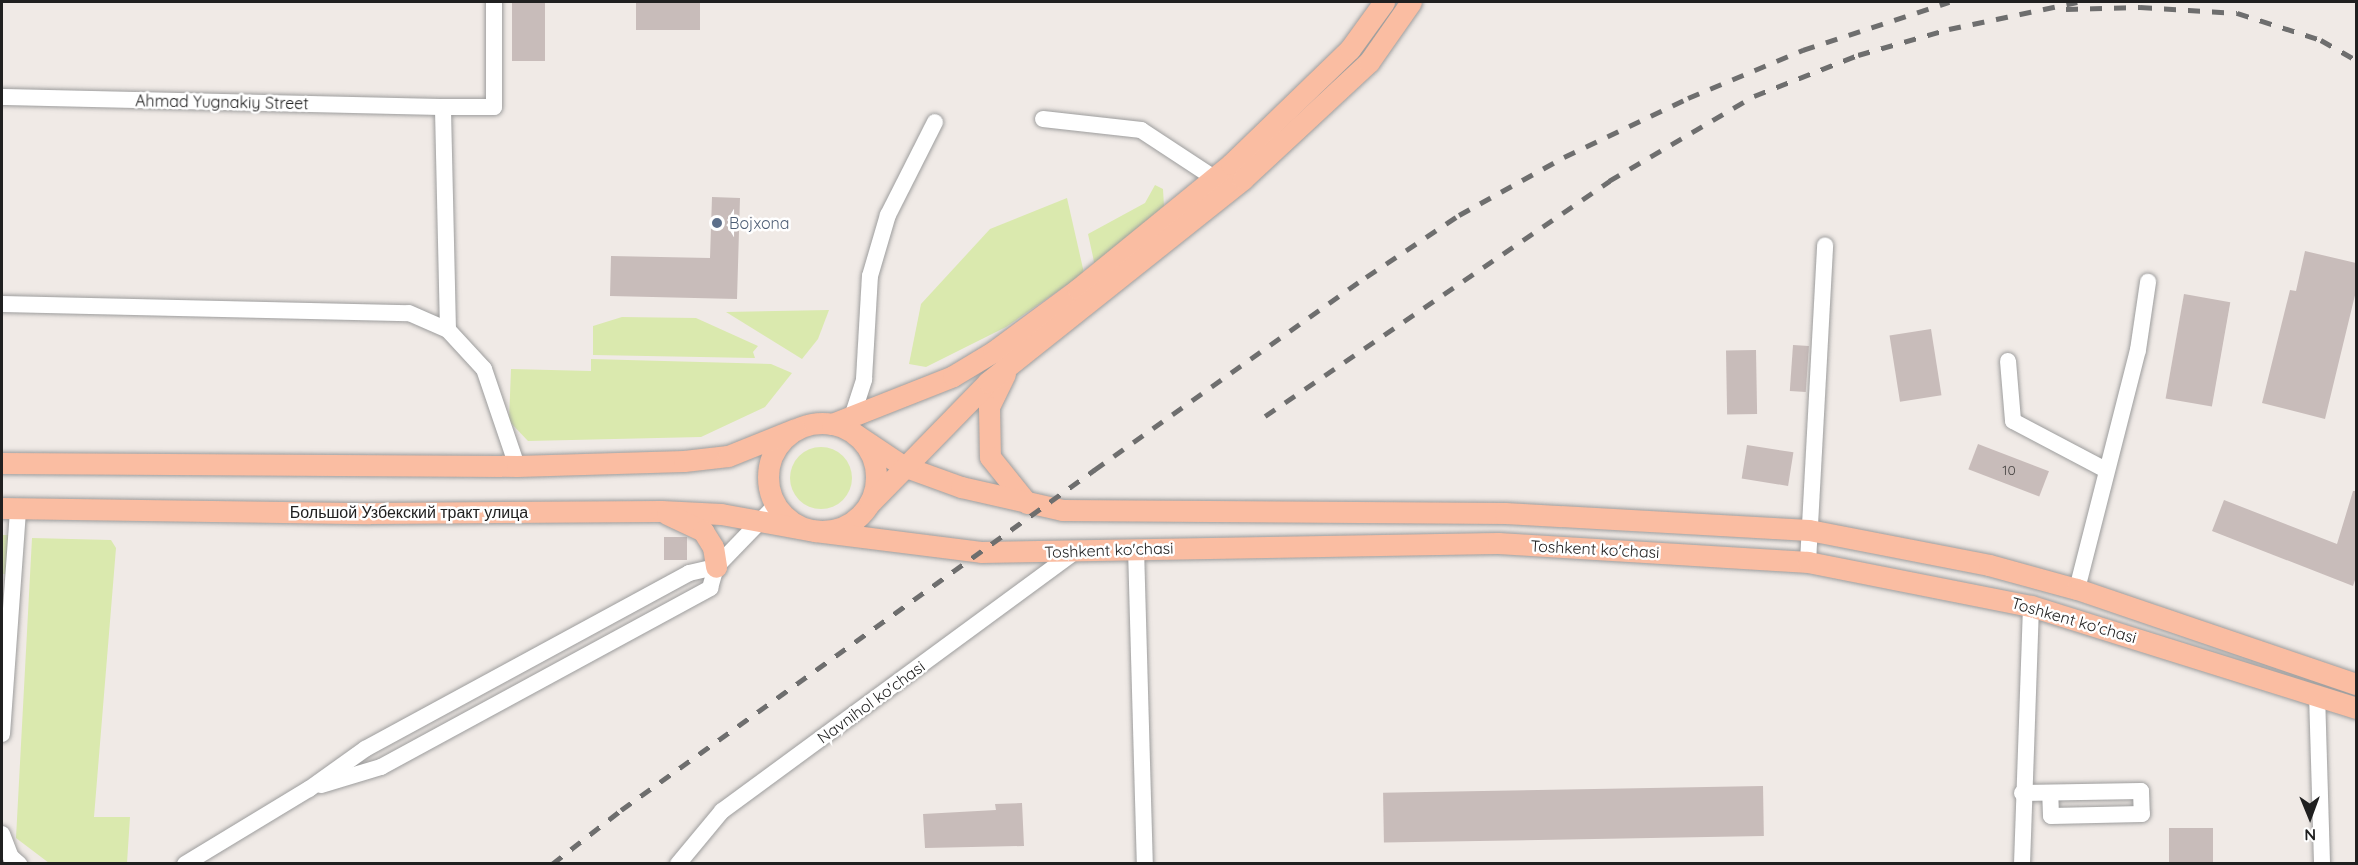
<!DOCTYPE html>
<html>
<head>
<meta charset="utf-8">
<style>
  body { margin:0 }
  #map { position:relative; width:2358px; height:865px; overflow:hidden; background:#f0eae6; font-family:Quicksand,sans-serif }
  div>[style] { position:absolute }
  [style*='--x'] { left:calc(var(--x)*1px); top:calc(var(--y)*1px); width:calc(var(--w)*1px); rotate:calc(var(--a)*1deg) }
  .grass>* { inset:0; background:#dae9ae }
  .round { border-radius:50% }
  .building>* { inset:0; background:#c8bcba; transform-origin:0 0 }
  .roads { filter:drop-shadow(0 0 2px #9d9d9d) drop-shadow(0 0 2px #9d9d9d) }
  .minor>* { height:16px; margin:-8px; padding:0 8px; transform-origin:8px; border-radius:8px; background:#fff }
  .major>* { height:21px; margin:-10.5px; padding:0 10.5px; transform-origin:10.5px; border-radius:10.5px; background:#fabda2 }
  .major>.ring { margin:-10.5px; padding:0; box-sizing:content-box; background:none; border:21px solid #fabda2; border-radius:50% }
  .rail>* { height:4.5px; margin-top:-2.25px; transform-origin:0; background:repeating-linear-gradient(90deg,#6e6e6e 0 12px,transparent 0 24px) }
  .dots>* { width:16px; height:16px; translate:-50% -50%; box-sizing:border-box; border:3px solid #fff; border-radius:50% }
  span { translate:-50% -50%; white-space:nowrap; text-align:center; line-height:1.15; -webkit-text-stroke:5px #fff; paint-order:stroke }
  .number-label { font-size:14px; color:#4a4746 }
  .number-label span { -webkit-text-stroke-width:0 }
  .street-label { font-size:16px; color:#202020 }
  .service-label { font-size:16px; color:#4e5e75 }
  .left { translate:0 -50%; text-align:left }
  .frame { position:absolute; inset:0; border:3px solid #202020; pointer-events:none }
  .north { position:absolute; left:2280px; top:787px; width:60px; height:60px; -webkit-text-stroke:4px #fff; paint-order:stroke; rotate:179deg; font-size:16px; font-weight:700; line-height:24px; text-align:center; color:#202020 }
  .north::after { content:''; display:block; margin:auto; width:21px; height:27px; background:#202020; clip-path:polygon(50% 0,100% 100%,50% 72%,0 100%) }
</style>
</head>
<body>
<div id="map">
  <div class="grass">
    <div style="clip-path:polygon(1155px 185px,1163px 189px,1164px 206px,1095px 266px,1088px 234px,1145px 203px)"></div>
    <div style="clip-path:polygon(1067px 198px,1084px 273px,1006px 327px,926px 367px,909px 364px,921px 304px,990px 229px)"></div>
    <div style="clip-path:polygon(829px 310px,818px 339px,802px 359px,726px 312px)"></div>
    <div style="clip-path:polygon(622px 317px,696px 318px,758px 346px,753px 352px,755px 358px,593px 355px,593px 326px)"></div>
    <div style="clip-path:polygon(591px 359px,771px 364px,792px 373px,765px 407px,701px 437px,528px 441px,509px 421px,511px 369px,591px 371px)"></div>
    <div class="round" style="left:790px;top:447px;width:62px;height:62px"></div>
    <div style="clip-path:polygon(2px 535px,10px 535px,6px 574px,2px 574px)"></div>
    <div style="clip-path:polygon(32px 538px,111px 540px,116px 548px,94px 817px,130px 817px,127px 863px,49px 863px,16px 838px)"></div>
  </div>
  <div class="building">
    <div style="left:512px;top:2px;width:33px;height:59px"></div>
    <div style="left:636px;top:2px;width:64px;height:28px"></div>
    <div style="clip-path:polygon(712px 197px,740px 198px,737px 299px,610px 296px,611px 256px,710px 258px)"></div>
    <div style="clip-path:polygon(2305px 251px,2356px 263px,2356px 291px,2325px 419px,2262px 403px,2290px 290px,2296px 291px)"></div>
    <div style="left:2184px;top:294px;width:47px;height:106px;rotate:10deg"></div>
    <div style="left:1931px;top:329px;width:67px;height:42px;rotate:81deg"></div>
    <div style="left:1793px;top:345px;width:16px;height:46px;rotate:4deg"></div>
    <div style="left:1756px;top:350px;width:64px;height:30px;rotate:89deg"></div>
    <div style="left:1978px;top:444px;width:76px;height:27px;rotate:21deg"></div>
    <div style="left:1747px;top:445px;width:47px;height:34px;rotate:9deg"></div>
    <div style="clip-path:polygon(2353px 491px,2356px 491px,2356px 577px,2353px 586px,2212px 531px,2224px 500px,2337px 544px)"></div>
    <div style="left:664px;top:537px;width:23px;height:23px"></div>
    <div style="left:1763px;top:786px;width:50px;height:380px;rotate:89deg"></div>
    <div style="clip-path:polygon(1022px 803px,1024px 846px,925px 848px,923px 814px,996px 810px,995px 804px)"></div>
    <div style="left:2169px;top:828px;width:44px;height:36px"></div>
  </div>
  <div class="roads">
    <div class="minor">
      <div style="--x:2;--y:97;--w:441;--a:1.3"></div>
      <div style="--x:1043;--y:119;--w:99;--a:6.4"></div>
      <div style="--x:1141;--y:130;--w:87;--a:33.3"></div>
      <div style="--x:1214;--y:178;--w:11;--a:56"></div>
      <div style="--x:2;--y:304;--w:407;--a:1.3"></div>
      <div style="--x:409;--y:313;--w:43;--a:23.6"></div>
      <div style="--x:448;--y:330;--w:53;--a:47.3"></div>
      <div style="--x:484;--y:369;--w:102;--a:71.2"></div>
      <div style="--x:448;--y:330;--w:223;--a:-91.3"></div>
      <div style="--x:443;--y:107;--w:51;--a:0"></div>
      <div style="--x:494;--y:107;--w:105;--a:-90"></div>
      <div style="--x:2008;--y:361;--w:60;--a:85.2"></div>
      <div style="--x:2013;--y:421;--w:105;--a:27.8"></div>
      <div style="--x:852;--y:417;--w:40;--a:-72"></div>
      <div style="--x:864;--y:379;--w:103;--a:-86.7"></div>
      <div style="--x:870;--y:276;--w:64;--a:-73.6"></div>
      <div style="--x:888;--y:215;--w:104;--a:-63.2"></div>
      <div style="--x:1136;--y:548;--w:316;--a:88.4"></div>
      <div style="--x:1808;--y:562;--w:317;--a:-86.9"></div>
      <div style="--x:2077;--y:589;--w:247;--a:-75.7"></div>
      <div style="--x:2138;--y:350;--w:69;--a:-81.6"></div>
      <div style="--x:2317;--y:694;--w:170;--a:88.3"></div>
      <div style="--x:2;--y:734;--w:226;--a:-85.9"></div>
      <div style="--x:321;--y:785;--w:63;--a:-16.7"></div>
      <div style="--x:381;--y:767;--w:375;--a:-28.5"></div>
      <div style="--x:710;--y:588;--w:22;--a:-74"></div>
      <div style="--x:716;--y:567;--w:85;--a:-46"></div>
      <div style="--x:2022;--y:793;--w:119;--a:-1"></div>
      <div style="--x:2141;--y:791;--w:23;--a:88"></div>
      <div style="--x:2142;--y:814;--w:91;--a:178.7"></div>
      <div style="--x:2051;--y:816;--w:23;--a:-92"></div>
      <div style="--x:2;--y:834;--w:25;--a:69"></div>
      <div style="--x:11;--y:857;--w:11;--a:41"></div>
      <div style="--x:185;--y:864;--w:145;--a:-31.2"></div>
      <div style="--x:309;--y:789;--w:69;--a:-35.5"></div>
      <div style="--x:365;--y:749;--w:369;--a:-28.5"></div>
      <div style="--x:689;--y:573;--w:28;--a:-13"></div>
      <div style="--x:678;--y:864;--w:69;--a:-50.3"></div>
      <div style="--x:722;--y:811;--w:439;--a:-36.3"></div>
      <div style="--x:2022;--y:864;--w:258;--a:-88"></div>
    </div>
    <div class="major">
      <div style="--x:1005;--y:374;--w:37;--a:116"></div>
      <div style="--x:989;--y:407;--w:50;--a:88.9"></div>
      <div style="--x:990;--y:457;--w:59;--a:51.2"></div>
      <div class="ring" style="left:768px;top:423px;width:87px;height:87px"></div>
      <div style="--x:832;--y:424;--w:130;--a:-21.6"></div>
      <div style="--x:953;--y:376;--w:47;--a:-31"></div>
      <div style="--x:993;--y:352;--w:106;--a:-36.5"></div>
      <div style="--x:1078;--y:289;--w:198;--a:-39.2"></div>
      <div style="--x:1231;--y:164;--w:165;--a:-44"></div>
      <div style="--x:1350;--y:49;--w:58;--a:-54.1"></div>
      <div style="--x:855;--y:434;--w:58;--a:33.7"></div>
      <div style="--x:903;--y:466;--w:62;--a:19.9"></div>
      <div style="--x:961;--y:487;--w:104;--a:12.8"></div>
      <div style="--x:1062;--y:510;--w:443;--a:0.4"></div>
      <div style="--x:1505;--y:513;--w:304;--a:3.2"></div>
      <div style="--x:1809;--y:530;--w:183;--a:11"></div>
      <div style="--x:1989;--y:565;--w:91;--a:15.3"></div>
      <div style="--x:2077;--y:589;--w:295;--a:18.8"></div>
      <div style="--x:2;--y:463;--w:515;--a:0.33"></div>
      <div style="--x:517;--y:466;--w:167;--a:-1.7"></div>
      <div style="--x:684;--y:461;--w:44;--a:-6.5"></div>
      <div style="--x:728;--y:456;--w:72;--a:-21.9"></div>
      <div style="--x:870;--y:503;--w:169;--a:-45.7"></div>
      <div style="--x:988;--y:382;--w:326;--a:-38.5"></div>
      <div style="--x:1243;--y:179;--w:172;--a:-42.9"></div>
      <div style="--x:1369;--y:62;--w:73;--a:-55"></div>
      <div style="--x:2;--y:508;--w:368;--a:0.8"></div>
      <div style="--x:370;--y:513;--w:291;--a:-0.4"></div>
      <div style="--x:661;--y:511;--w:60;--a:2.9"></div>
      <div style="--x:721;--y:514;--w:96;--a:10.3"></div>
      <div style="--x:815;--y:531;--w:167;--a:7.2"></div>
      <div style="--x:981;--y:552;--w:517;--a:-1"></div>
      <div style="--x:1498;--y:543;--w:311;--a:3.5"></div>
      <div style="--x:1808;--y:562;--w:227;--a:11.2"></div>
      <div style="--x:2031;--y:606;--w:341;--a:17.4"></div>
      <div style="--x:667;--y:514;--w:40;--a:25"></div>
      <div style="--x:703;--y:531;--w:19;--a:58"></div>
      <div style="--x:713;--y:547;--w:20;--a:81"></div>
    </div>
  </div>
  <div class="rail">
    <div style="--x:2066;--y:9;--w:74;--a:-1.5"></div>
    <div style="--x:2140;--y:7;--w:97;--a:3.5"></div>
    <div style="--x:2237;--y:13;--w:88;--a:17.8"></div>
    <div style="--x:2321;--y:40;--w:40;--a:29.7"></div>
    <div style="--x:1265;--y:416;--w:417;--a:-34.3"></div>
    <div style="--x:1609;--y:181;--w:168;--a:-30.4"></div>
    <div style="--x:1754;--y:96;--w:112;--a:-21.5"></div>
    <div style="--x:1858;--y:55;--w:95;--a:-15.9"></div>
    <div style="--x:1949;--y:29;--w:131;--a:-11.9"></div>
    <div style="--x:552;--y:864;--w:88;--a:-38"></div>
    <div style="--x:621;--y:810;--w:583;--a:-35.71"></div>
    <div style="--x:1094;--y:470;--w:334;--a:-35.4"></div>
    <div style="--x:1366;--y:277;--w:112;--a:-33.7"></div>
    <div style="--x:1459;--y:215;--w:120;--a:-28.9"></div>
    <div style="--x:1564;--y:157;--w:137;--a:-25.4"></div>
    <div style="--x:1688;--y:98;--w:125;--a:-22.7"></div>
    <div style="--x:1803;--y:50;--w:154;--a:-18.2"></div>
  </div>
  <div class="dots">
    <div style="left:717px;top:223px;background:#5c6f8a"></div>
  </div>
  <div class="number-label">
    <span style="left:2009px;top:470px">10</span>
  </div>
  <div class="street-label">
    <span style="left:222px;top:102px;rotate:1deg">Ahmad Yugnakiy Street</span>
    <span style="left:409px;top:512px">Большой Узбекский тракт улица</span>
    <span style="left:1595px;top:549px;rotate:3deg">Toshkent ko'chasi</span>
    <span style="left:1109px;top:550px;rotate:-2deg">Toshkent ko'chasi</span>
    <span style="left:2074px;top:620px;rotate:16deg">Toshkent ko'chasi</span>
    <span style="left:871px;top:702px;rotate:-36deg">Navnihol ko'chasi</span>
  </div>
  <div class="service-label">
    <span class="left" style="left:729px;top:223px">Bojxona</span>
  </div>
  <div class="frame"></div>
  <div class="north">N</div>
</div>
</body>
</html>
